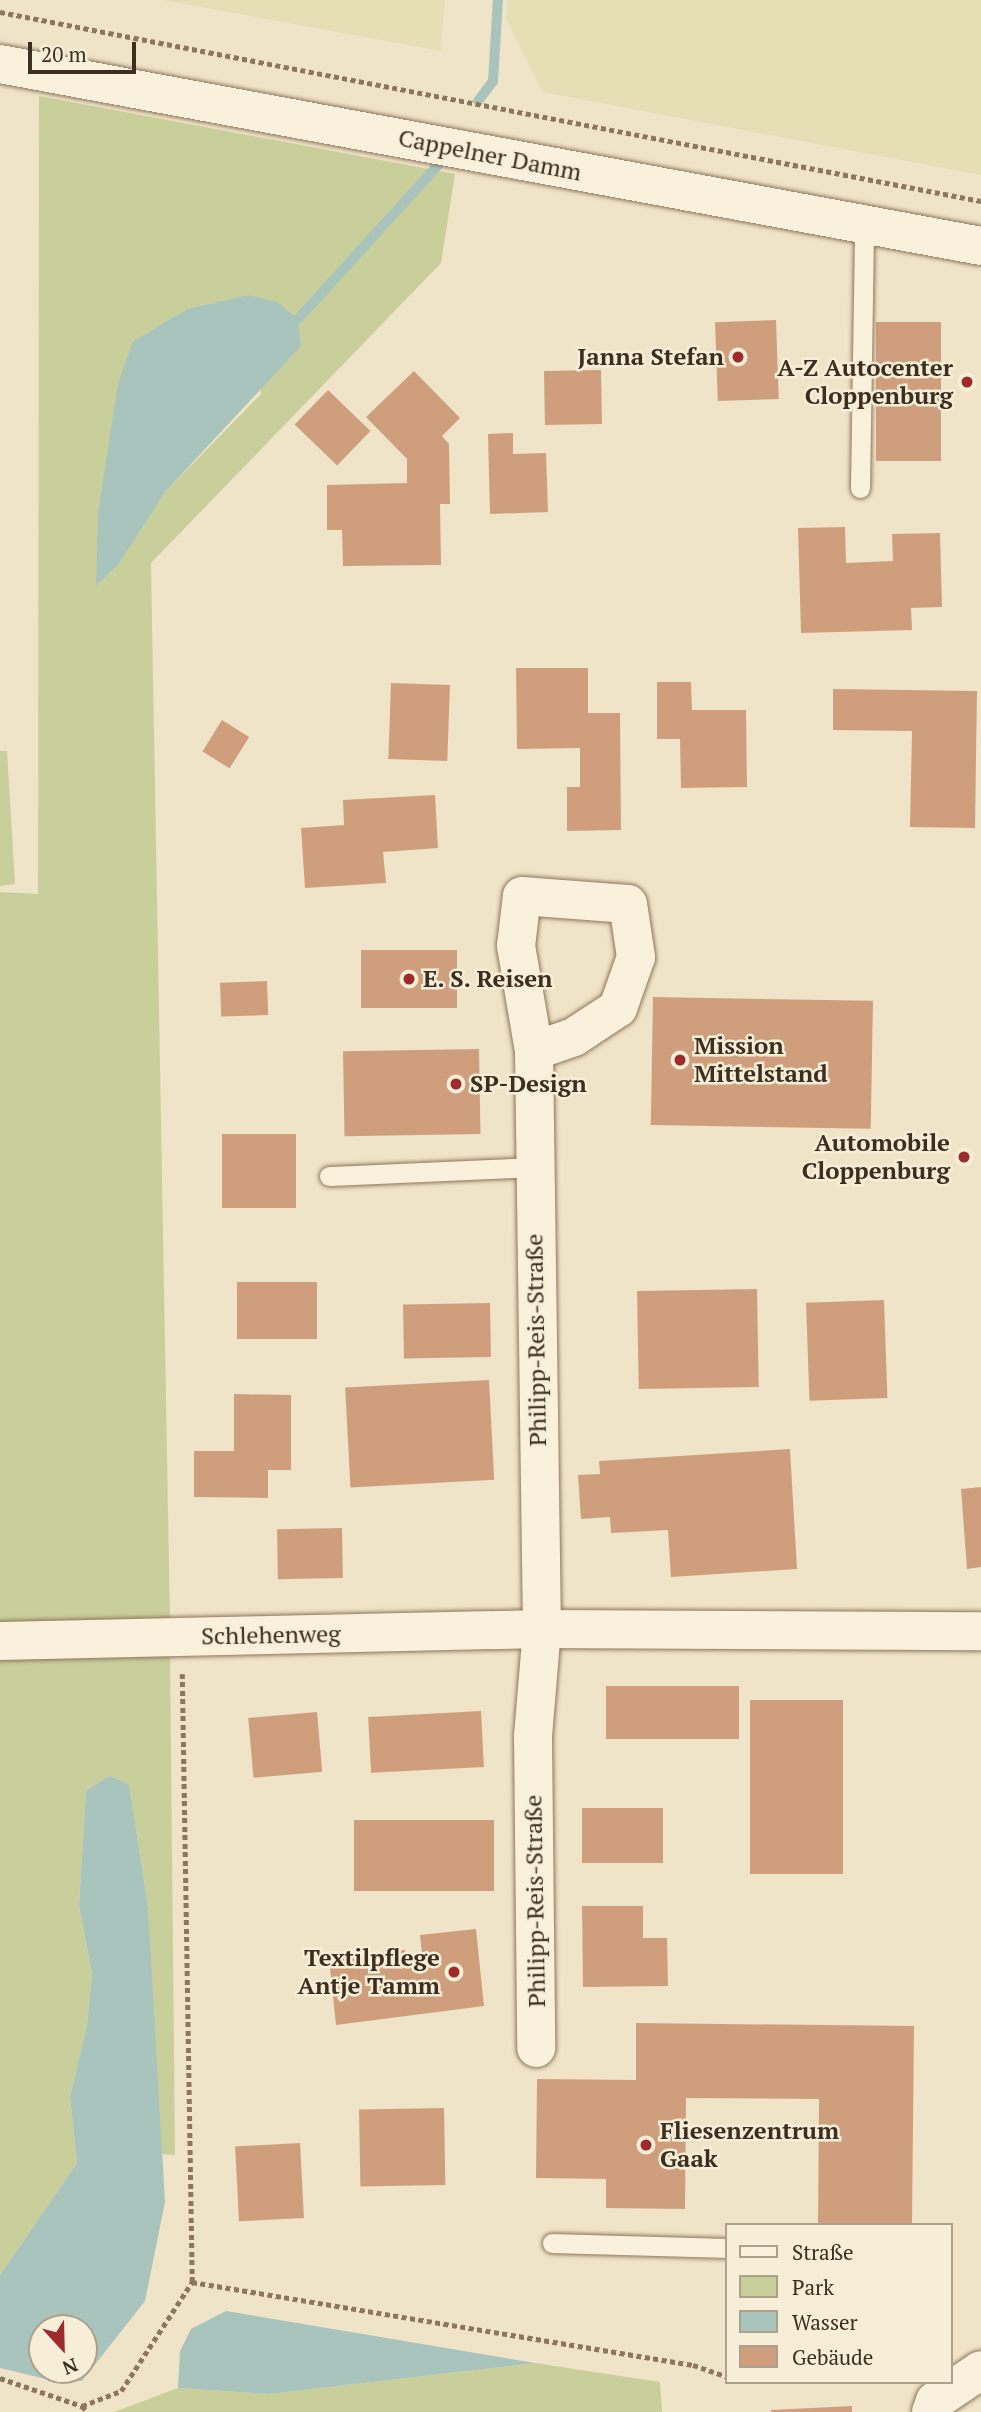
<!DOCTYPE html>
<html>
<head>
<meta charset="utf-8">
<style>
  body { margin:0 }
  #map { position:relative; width:981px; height:2412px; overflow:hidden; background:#f0e4c8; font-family:"PT Serif",serif }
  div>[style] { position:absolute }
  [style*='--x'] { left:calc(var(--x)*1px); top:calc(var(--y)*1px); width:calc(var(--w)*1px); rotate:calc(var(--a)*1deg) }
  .farmland>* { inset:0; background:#e6deb5 }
  .green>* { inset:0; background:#c9cf9b }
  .water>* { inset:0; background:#a9c4bc }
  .stream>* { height:10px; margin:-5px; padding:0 5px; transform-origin:5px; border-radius:5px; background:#a9c4bc }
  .building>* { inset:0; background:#cf9f7d; transform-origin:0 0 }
  .path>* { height:4.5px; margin-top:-2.25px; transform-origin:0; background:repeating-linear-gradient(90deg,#8d765c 0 5px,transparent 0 8.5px) }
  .roads { filter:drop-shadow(0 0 2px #8d765c) drop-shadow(0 0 2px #8d765c) }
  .service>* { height:19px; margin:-9.5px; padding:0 9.5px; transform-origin:9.5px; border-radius:9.5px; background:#faf1dc }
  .minor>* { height:38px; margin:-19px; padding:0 19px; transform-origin:19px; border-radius:19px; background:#faf1dc }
  .dots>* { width:19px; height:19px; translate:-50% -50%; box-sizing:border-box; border:4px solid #f7eed8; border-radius:50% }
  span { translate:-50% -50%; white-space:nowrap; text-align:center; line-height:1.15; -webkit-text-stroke:5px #f7eed8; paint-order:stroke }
  .street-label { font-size:24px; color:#3d2e20 }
  .poi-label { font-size:24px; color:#3d2e20; font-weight:700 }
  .right { translate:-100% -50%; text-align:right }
  .left { translate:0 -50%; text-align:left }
  .legend { position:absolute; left:725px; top:2223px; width:228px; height:161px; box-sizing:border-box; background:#f7eed8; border:2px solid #ada18e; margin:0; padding:9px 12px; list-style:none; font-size:21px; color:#3d2e20 }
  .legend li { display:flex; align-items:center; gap:14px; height:35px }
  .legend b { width:35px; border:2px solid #ada18e }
  .north { position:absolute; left:28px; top:2314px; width:70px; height:70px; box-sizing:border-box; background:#f7eed8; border:2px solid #ada18e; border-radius:50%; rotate:158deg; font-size:19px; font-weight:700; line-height:28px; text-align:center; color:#3d2e20 }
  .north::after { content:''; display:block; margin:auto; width:24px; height:32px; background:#9e2a2b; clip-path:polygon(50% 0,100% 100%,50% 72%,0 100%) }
  .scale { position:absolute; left:28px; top:42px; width:108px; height:32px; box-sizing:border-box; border:4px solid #3d2e20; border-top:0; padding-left:9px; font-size:21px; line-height:24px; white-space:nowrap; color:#3d2e20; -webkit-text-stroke:5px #f7eed8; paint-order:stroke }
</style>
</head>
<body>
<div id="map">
  <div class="farmland">
    <div style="clip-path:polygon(163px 0,445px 0,441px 51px)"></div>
    <div style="clip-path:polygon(508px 0,981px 0,981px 175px,543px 92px,506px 18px)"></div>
  </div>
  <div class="green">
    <div style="clip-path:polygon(evenodd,39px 96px,455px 174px,441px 263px,151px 563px,170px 1622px,0 1626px,0 892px,38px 894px,39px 96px,248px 295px,261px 394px,166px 491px,119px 564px,97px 585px,133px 341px,187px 309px,248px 295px)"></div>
    <div style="clip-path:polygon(0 751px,7px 751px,15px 884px,0 886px)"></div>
    <div style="clip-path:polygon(170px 1650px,175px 2155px,160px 2154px,148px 1907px,129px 1784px,109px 1776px,86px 1791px,79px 1905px,92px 1974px,87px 2025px,70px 2097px,77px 2163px,0 2275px,0 1652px)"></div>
    <div style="clip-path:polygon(535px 2363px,660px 2382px,662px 2412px,114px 2412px,178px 2388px,269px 2394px)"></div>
  </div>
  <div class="water">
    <div style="clip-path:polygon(248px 295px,277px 302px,298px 319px,301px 346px,166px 491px,119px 564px,96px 586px,98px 514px,118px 384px,133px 341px,187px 309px)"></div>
    <div style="clip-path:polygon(evenodd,109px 1776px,129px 1784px,148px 1907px,165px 2202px,145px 2301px,82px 2381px,58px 2382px,0 2368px,0 2275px,77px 2163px,70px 2097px,87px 2025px,92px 1974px,79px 1905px,86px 1791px,109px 1776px,84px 2328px,84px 2370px,42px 2370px,42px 2328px,84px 2328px)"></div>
    <div style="clip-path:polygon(226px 2311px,535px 2363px,269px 2394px,178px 2388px,180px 2351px,191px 2329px)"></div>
  </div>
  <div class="stream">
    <div style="--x:478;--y:101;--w:25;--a:-53"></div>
    <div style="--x:493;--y:81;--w:81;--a:-86.5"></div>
    <div style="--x:298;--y:319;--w:211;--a:-47.7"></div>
  </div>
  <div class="building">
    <div style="left:776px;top:320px;width:79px;height:61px;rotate:88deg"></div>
    <div style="left:941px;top:322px;width:139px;height:65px;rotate:90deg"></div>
    <div style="left:601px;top:370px;width:54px;height:57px;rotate:89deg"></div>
    <div style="clip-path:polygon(414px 371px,460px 418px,442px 436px,449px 444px,450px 504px,440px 504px,441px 565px,343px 566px,342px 530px,327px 530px,327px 485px,407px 483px,407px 459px,366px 417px)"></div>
    <div style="left:328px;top:390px;width:59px;height:48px;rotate:44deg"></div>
    <div style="clip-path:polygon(513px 433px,513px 454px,546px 453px,548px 512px,490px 514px,488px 434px)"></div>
    <div style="clip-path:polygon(845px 527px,846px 563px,893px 561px,892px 534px,940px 533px,942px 607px,911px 608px,912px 630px,801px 633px,798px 528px)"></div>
    <div style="clip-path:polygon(516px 668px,588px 668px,588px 713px,620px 713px,621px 830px,567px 831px,567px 787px,580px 787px,580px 748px,517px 749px)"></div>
    <div style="clip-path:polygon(657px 682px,691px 682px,692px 710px,746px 710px,747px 787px,681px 788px,680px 739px,657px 739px)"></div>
    <div style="left:391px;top:683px;width:59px;height:76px;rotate:2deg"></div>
    <div style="clip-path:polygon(833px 689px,977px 691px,975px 828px,910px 827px,912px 731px,833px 730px)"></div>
    <div style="left:222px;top:720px;width:32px;height:37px;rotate:32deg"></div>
    <div style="clip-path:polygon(435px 795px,438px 848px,383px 852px,386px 883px,305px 888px,301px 828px,344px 825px,343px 800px)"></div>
    <div style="left:361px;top:950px;width:96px;height:58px"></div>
    <div style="left:267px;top:981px;width:34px;height:47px;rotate:88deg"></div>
    <div style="left:653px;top:997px;width:220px;height:128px;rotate:1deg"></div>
    <div style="left:479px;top:1049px;width:85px;height:136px;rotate:89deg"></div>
    <div style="left:222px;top:1134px;width:74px;height:74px"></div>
    <div style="left:237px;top:1282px;width:80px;height:57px"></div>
    <div style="left:757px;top:1289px;width:98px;height:120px;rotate:89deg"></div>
    <div style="left:884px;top:1300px;width:98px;height:78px;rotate:88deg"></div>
    <div style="left:490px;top:1303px;width:54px;height:87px;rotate:89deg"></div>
    <div style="left:489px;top:1380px;width:100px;height:144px;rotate:87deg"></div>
    <div style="clip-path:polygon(234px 1394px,291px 1395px,291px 1470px,268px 1470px,268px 1498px,194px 1497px,194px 1451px,234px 1451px)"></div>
    <div style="clip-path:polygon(790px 1449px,797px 1569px,671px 1577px,668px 1530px,611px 1533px,610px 1517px,581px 1519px,578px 1475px,600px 1474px,599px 1461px)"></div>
    <div style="clip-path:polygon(981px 1487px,981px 1567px,967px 1569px,961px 1489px)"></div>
    <div style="left:342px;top:1528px;width:50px;height:65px;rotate:89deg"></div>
    <div style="left:739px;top:1686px;width:53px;height:133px;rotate:90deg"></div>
    <div style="left:843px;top:1700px;width:174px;height:93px;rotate:90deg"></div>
    <div style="left:481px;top:1711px;width:56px;height:113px;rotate:87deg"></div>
    <div style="left:317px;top:1712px;width:60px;height:69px;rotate:85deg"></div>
    <div style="left:582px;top:1808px;width:81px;height:55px"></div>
    <div style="left:494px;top:1820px;width:71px;height:140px;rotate:90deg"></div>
    <div style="clip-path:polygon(582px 1906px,643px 1906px,643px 1938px,667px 1938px,668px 1986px,583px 1987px)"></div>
    <div style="clip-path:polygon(476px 1929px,484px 2006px,336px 2025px,329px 1958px,405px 1950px,406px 1956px,422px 1954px,420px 1935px)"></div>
    <div style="clip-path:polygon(636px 2023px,914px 2026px,912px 2225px,818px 2225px,819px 2099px,686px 2098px,685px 2209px,606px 2208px,606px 2179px,536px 2178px,537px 2079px,636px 2080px)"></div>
    <div style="left:444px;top:2108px;width:77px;height:85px;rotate:89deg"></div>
    <div style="left:300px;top:2143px;width:75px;height:65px;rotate:87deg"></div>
    <div style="clip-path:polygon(852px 2406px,852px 2412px,771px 2412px,771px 2410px)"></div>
  </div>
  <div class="path">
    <div style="--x:0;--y:12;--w:999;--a:10.91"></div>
    <div style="--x:192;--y:2282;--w:508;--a:9.41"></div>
    <div style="--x:693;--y:2365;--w:36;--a:19"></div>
    <div style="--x:0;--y:2378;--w:87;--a:18.9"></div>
    <div style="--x:82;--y:2406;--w:42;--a:-21"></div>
    <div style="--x:121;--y:2391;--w:130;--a:-56.9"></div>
    <div style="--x:192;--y:2282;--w:608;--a:-90.94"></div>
    <div style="--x:743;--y:2382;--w:55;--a:0"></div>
    <div style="--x:82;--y:2406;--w:8;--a:45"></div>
  </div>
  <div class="roads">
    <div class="service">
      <div style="--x:860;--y:488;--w:264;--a:-89.1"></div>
      <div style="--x:329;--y:1176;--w:203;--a:-2.5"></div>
      <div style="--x:552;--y:2243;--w:175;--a:1.6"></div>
    </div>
    <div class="minor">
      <div style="--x:0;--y:64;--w:998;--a:10.51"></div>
      <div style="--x:534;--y:1051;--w:107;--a:-99.7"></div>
      <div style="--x:516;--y:946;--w:50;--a:-83.2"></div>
      <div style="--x:522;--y:896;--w:106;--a:4.3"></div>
      <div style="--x:628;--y:904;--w:54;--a:81.4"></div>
      <div style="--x:636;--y:957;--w:54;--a:109.4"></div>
      <div style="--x:618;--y:1008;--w:53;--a:146.6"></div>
      <div style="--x:574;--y:1037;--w:42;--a:160.7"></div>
      <div style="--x:534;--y:1051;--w:578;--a:89.21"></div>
      <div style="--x:542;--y:1629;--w:107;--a:94.8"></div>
      <div style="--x:533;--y:1736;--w:312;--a:89.4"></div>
      <div style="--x:0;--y:1641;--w:542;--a:-1.27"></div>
      <div style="--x:542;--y:1629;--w:439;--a:0.3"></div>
      <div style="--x:931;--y:2412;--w:12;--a:-70"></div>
      <div style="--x:935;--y:2401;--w:55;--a:-34"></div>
    </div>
  </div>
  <div class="dots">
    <div style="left:738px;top:357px;background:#9e2a2b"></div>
    <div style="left:967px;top:382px;background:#9e2a2b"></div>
    <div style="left:409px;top:979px;background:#9e2a2b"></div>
    <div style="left:680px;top:1060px;background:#9e2a2b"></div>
    <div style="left:456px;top:1084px;background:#9e2a2b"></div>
    <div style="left:964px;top:1157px;background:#9e2a2b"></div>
    <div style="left:454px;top:1972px;background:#9e2a2b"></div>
    <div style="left:646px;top:2145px;background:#9e2a2b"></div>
  </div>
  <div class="street-label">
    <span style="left:490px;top:155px;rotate:11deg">Cappelner Damm</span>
    <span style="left:536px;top:1340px;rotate:-91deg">Philipp-Reis-Straße</span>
    <span style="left:271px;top:1635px;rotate:-1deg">Schlehenweg</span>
    <span style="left:535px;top:1901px;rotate:-91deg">Philipp-Reis-Straße</span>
  </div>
  <div class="poi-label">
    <span class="right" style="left:724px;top:357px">Janna Stefan</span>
    <span class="right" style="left:953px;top:382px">A-Z Autocenter<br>Cloppenburg</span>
    <span class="left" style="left:423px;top:979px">E. S. Reisen</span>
    <span class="left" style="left:694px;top:1060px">Mission<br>Mittelstand</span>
    <span class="left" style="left:470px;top:1084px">SP-Design</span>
    <span class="right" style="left:950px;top:1157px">Automobile<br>Cloppenburg</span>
    <span class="right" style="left:440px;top:1972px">Textilpflege<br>Antje Tamm</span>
    <span class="left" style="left:660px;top:2145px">Fliesenzentrum<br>Gaak</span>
  </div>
  <ul class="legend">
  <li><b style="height:9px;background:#faf1dc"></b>Straße</li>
  <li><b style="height:19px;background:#c9cf9b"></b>Park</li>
  <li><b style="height:19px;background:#a9c4bc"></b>Wasser</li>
  <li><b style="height:19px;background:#cf9f7d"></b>Gebäude</li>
  </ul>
  <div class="north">N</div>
  <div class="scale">20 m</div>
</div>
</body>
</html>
